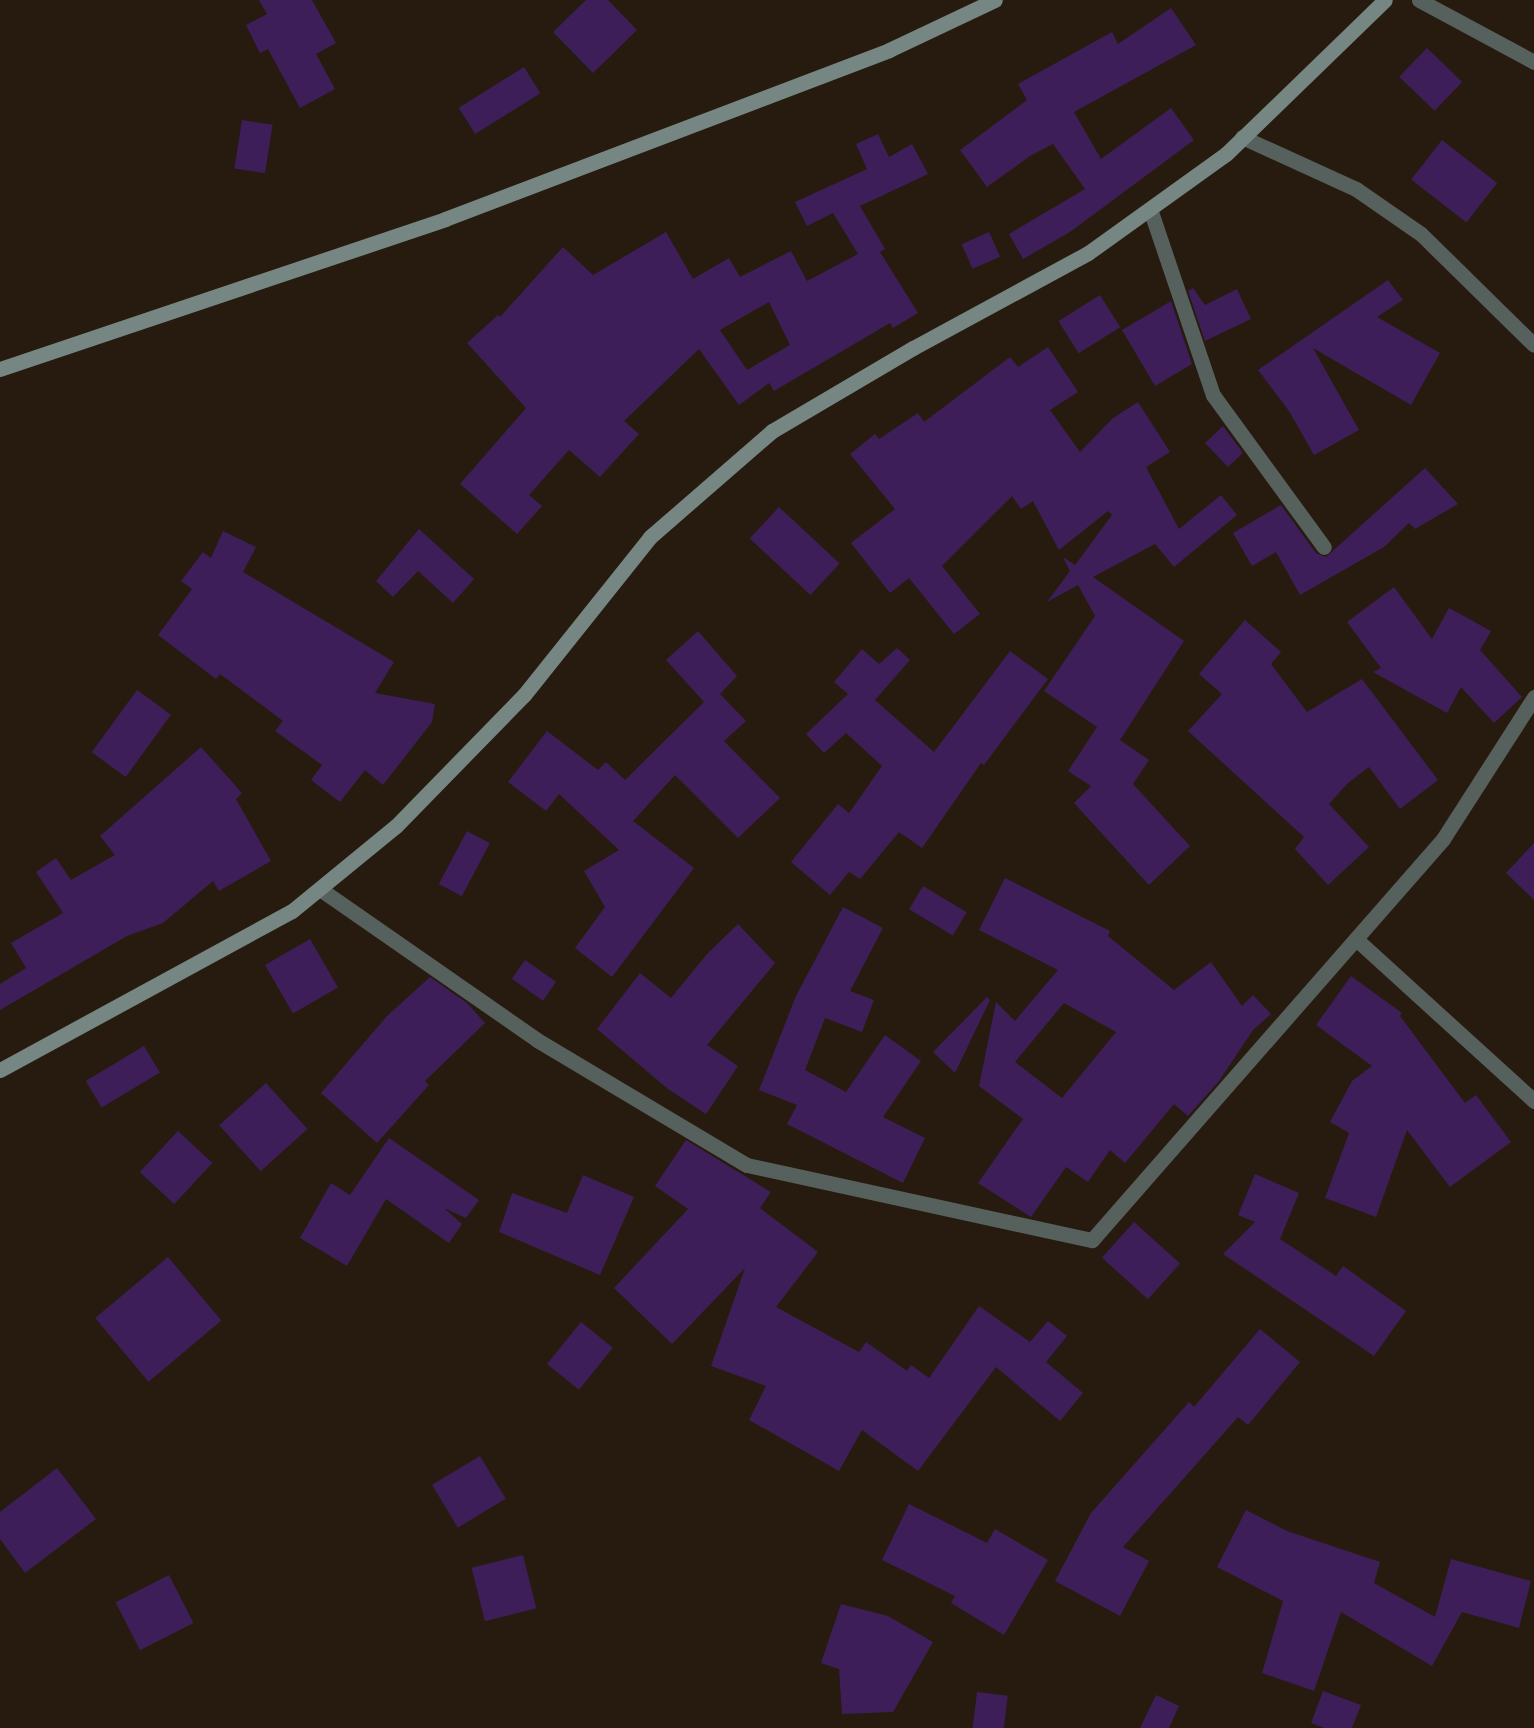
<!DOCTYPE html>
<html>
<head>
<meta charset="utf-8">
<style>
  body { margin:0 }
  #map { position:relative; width:1534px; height:1728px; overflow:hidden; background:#261b0e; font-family:Lora,serif }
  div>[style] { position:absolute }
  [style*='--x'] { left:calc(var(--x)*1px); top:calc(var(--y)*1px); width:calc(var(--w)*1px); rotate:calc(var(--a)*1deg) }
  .building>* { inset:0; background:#3e1e58; transform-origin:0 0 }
  .street>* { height:15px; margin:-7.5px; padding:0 7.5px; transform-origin:7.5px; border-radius:7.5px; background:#56605d }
  .secondary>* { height:15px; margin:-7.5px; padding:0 7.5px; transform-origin:7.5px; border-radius:7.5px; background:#768682 }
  span { translate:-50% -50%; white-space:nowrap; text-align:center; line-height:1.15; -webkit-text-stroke:4.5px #261b0e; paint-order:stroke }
</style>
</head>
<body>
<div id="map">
  <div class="building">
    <div style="clip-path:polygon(259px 0,312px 0,336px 43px,316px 54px,335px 89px,300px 108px,268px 49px,260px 53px,246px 25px,267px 14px)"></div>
    <div style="clip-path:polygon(586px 0,608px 0,637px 30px,593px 73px,553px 32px)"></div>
    <div style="clip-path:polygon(1171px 8px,1196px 45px,1074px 112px,1101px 159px,1171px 108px,1194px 140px,1070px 232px,1023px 259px,1009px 234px,1085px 189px,1053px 144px,1030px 156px,987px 187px,960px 150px,1027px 100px,1018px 84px,1112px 32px,1118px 44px)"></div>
    <div style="left:1427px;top:48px;width:49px;height:40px;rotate:44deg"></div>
    <div style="left:524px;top:67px;width:31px;height:77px;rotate:58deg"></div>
    <div style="left:242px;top:120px;width:31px;height:49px;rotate:9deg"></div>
    <div style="clip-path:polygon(evenodd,878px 134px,889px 157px,912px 144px,928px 174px,860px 206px,885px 249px,880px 252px,918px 313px,893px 328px,890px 323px,774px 391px,769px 383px,739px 405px,699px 349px,624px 421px,639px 434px,600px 477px,569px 450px,529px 495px,542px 506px,517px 534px,460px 484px,526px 408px,467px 343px,498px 315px,500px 317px,563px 247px,593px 275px,666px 232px,693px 279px,729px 258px,740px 277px,791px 251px,807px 281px,858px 254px,833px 213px,807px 226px,795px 202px,867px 169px,856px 144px,878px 134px,769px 302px,790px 345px,747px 370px,720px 330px,769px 302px)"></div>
    <div style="left:1442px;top:140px;width:70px;height:50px;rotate:38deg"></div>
    <div style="left:989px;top:232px;width:27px;height:30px;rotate:66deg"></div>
    <div style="clip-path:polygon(1388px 280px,1403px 300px,1377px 317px,1440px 353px,1411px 405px,1313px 348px,1359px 430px,1314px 455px,1289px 411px,1258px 370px)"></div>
    <div style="clip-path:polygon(1193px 288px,1205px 305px,1237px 289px,1251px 319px,1205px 341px,1188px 291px)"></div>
    <div style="left:1100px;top:295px;width:38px;height:49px;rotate:58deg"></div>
    <div style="clip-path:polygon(1171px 301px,1192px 364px,1155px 386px,1122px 330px)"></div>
    <div style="clip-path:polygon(1048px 347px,1078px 392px,1050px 410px,1080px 452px,1113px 418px,1138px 402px,1170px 452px,1146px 467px,1179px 529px,1221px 495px,1237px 515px,1174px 567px,1155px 544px,1093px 577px,1184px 641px,1120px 740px,1149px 760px,1133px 784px,1190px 846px,1149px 885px,1074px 803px,1091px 786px,1068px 771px,1097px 727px,1044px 691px,1095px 616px,1078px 585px,1047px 602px,1070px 571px,1063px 557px,1075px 565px,1112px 515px,1108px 511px,1059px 550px,1033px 501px,1021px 509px,1012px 496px,942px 566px,980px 614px,954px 634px,909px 578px,890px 593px,851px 543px,895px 509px,850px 454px,875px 434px,879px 439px,918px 413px,924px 422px,1010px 357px,1018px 367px)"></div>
    <div style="clip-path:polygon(1223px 426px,1243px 453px,1228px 467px,1205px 443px)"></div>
    <div style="clip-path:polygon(1425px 468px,1458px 504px,1415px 529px,1409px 523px,1384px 547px,1300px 595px,1276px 552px,1252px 566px,1233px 533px,1281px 505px,1316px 553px,1326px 557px)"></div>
    <div style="left:779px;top:507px;width:83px;height:43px;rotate:43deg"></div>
    <div style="clip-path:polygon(419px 529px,474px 579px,453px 603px,418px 571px,393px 597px,376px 581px)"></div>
    <div style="clip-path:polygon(223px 531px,256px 547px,243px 572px,394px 662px,375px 693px,435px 704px,432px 722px,383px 785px,365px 770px,340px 802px,311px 780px,322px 765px,275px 731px,283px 721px,220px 674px,216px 679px,158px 635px,192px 589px,181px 581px,203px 552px,211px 558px)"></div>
    <div style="clip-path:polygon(1394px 587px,1432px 639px,1449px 608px,1491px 631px,1480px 650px,1522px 697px,1494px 723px,1461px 687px,1447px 713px,1373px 672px,1381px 668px,1347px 622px)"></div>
    <div style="clip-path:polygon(1245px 620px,1281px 652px,1271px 664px,1307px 712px,1362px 679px,1438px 780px,1400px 809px,1369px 767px,1348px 783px,1329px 804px,1369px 847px,1328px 885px,1295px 849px,1304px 837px,1188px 731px,1222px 694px,1199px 674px)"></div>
    <div style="clip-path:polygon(698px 631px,737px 676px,720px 694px,746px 721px,724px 741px,780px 798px,738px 838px,675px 775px,633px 821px,694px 868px,612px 977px,575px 948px,605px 907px,584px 871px,619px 850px,559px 794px,546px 811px,508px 782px,547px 731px,598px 770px,606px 762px,625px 780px,704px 702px,666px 660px)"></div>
    <div style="clip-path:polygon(897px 648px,910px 660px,875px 700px,934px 752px,1010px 651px,1048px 679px,984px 765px,981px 763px,922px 848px,899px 832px,860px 879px,849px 872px,830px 895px,791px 862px,838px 804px,849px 813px,882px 766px,846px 733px,824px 753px,806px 734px,848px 694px,834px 682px,862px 649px,879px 664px)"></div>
    <div style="left:137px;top:690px;width:42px;height:77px;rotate:36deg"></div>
    <div style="clip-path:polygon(201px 747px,242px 793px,236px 799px,271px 861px,219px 891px,213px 881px,163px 923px,127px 936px,0 1010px,0 984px,26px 968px,11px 943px,63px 913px,36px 872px,56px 858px,71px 880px,115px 855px,100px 836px)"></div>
    <div style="left:467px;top:831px;width:26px;height:60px;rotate:28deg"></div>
    <div style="clip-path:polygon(1534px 843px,1534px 900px,1506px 873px)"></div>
    <div style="clip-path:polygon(evenodd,1005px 878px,1110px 931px,1108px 936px,1174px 990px,1211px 962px,1242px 1006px,1253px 995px,1271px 1014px,1253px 1030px,1219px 1081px,1188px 1116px,1174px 1104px,1125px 1163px,1110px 1150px,1088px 1182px,1066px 1167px,1031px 1217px,978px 1183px,1023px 1119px,979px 1086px,996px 1002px,1015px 1021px,1058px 970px,979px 930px,1005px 878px,1064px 1003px,1116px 1032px,1062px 1098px,1015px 1062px,1064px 1003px)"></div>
    <div style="left:923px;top:886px;width:51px;height:27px;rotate:31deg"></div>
    <div style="clip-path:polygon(843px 907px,883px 928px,850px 991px,874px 1000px,862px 1032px,825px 1018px,805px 1070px,846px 1092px,885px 1035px,921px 1061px,883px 1117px,925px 1138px,903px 1183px,787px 1124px,797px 1105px,759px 1090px,796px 996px)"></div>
    <div style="clip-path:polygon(738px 924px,775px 963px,707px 1045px,738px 1066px,706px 1114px,668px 1089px,597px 1029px,640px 973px,671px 998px,708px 953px)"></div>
    <div style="left:310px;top:939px;width:56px;height:52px;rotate:60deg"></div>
    <div style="left:525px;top:960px;width:38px;height:23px;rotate:35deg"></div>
    <div style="clip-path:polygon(1351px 976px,1402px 1013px,1400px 1016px,1465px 1103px,1476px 1095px,1511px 1142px,1450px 1187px,1407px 1130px,1376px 1217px,1325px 1198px,1349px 1133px,1330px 1122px,1352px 1081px,1372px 1066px,1316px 1025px)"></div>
    <div style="clip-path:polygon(430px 977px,467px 1003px,485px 1023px,425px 1081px,429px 1085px,377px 1143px,321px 1093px,387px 1016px)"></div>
    <div style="clip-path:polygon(987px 997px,990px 1000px,955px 1073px,933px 1052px)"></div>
    <div style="left:144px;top:1046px;width:31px;height:68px;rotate:59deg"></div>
    <div style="left:266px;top:1083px;width:62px;height:63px;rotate:48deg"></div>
    <div style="left:178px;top:1131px;width:47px;height:56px;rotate:43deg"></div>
    <div style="clip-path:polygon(389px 1138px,479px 1200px,466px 1218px,444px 1208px,462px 1224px,449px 1243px,386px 1199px,347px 1266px,300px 1238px,331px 1183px,350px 1195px)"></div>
    <div style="clip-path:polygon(686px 1140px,771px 1192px,760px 1208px,818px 1252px,776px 1307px,859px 1352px,866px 1342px,907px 1371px,911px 1365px,929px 1378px,979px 1306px,1030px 1342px,1048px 1321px,1067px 1336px,1046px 1362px,1083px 1393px,1060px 1421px,996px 1367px,918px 1471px,862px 1430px,839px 1471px,749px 1420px,766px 1386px,711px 1366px,745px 1268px,672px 1344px,614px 1288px,688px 1209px,655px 1186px)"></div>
    <div style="clip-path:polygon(1255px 1174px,1299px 1193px,1280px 1239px,1336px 1276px,1343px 1266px,1406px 1311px,1374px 1356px,1223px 1254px,1255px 1222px,1238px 1215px)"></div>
    <div style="clip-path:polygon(583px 1175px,634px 1197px,600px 1275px,499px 1232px,512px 1193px,567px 1213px)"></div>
    <div style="left:1134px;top:1222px;width:62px;height:48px;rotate:42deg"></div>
    <div style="left:168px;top:1257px;width:83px;height:95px;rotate:50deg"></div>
    <div style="left:581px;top:1322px;width:41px;height:54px;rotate:39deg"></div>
    <div style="clip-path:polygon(1260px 1329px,1300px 1362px,1248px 1425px,1238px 1417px,1123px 1547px,1149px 1561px,1120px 1616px,1055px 1581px,1091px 1513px,1189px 1402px,1194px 1407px)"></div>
    <div style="left:480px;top:1456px;width:50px;height:56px;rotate:59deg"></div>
    <div style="clip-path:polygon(57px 1468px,96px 1519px,25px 1573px,0 1539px,0 1512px)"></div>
    <div style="clip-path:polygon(909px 1504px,987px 1543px,995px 1529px,1048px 1560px,1004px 1635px,951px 1603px,955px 1596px,882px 1560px)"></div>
    <div style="clip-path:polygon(1246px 1510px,1287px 1531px,1380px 1562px,1374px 1583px,1435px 1617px,1451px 1559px,1531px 1581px,1519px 1628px,1462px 1612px,1432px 1666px,1341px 1612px,1314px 1691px,1262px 1673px,1283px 1601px,1217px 1567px)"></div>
    <div style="left:523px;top:1555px;width:55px;height:53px;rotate:76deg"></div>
    <div style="left:169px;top:1575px;width:54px;height:60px;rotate:63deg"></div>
    <div style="clip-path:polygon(841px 1604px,888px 1616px,933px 1642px,893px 1712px,842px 1714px,839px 1669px,821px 1663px)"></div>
    <div style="clip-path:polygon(1323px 1691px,1361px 1705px,1352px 1728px,1324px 1728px,1311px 1723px)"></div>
    <div style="left:977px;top:1692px;width:31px;height:36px;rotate:7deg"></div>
    <div style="clip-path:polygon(1156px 1695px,1179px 1706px,1169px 1728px,1140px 1728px)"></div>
  </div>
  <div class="street">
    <div style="--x:1419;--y:0;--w:131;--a:28.3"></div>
    <div style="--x:1242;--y:137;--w:125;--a:24.5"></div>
    <div style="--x:1356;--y:189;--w:79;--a:34.7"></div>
    <div style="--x:1421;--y:234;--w:158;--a:44.5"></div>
    <div style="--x:1150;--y:209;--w:196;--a:71.3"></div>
    <div style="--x:1213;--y:395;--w:188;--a:53.9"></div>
    <div style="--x:320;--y:889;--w:264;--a:34.8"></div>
    <div style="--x:537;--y:1040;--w:244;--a:30.8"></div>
    <div style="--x:747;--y:1165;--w:353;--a:12.3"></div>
    <div style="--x:1092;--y:1240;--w:533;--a:-48.8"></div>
    <div style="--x:1443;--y:839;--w:169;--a:-57.3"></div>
    <div style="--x:1356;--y:939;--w:241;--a:42.3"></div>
  </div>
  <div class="secondary">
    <div style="--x:0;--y:369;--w:470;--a:-18.6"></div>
    <div style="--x:445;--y:219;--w:475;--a:-20.8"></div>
    <div style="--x:889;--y:50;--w:117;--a:-25.3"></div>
    <div style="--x:0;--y:1070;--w:332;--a:-28.6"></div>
    <div style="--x:292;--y:911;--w:134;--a:-39.3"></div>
    <div style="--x:396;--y:826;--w:183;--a:-45.7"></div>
    <div style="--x:524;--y:695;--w:202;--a:-51.4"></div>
    <div style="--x:650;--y:537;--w:162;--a:-41"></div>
    <div style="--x:772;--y:431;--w:164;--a:-30.5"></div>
    <div style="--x:913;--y:348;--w:199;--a:-28.5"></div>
    <div style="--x:1088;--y:253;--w:170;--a:-35.7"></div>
    <div style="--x:1226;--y:154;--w:221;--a:-44.1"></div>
  </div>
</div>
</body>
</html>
